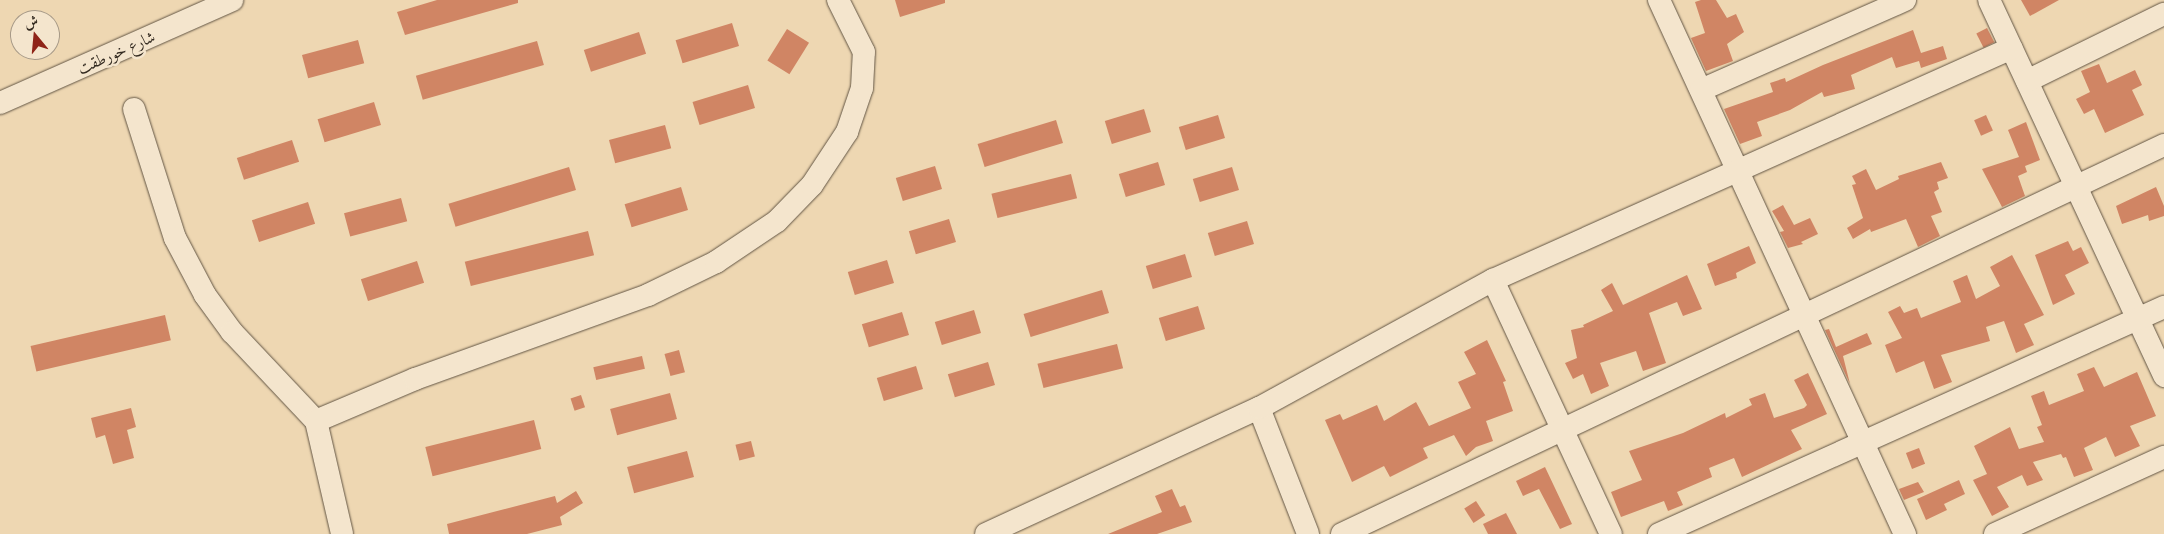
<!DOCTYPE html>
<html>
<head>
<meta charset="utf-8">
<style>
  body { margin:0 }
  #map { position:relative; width:2164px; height:534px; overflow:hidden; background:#eed7b2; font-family:"Gentium Book Plus",Amiri,serif }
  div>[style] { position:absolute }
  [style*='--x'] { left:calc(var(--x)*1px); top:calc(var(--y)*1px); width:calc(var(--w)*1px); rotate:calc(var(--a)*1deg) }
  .building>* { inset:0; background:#d08564; transform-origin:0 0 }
  .roads { filter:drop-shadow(0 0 1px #625544) drop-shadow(0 0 1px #625544) }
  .minor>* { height:22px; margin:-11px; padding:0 11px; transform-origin:11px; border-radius:11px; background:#f4e5cd }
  span { translate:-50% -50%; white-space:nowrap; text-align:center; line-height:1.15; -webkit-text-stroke:5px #f4e5cd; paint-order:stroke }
  .street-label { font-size:16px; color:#332a20 }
  .north { position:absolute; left:10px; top:10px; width:50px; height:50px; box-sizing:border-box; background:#f4e5cd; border:1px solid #a79a88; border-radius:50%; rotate:343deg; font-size:14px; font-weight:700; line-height:20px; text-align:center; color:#332a20 }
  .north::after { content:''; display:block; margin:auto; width:18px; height:22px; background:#8f2418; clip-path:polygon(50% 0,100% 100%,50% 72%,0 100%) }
</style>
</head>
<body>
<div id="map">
  <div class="building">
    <div style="clip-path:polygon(437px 0,518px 0,518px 3px,405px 35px,397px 12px)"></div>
    <div style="clip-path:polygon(895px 0,945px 0,945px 3px,900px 17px)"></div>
    <div style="clip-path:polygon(1701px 0,1716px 0,1727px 18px,1736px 14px,1744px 32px,1727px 44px,1733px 61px,1706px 71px,1691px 38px,1705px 33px,1695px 2px)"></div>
    <div style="clip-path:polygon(2021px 0,2059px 0,2030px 16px)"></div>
    <div style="left:732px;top:23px;width:24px;height:59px;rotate:73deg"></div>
    <div style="left:1987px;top:28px;width:16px;height:12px;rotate:63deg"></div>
    <div style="left:787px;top:29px;width:26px;height:37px;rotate:32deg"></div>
    <div style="clip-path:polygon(1913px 30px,1921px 53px,1943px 46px,1947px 59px,1921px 68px,1919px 61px,1896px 68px,1892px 57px,1851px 75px,1855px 89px,1824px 97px,1822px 92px,1790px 110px,1757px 122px,1762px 136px,1740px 144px,1724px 109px,1773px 92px,1770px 83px,1785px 78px,1786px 82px,1823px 65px)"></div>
    <div style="left:639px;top:32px;width:23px;height:58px;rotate:72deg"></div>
    <div style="left:358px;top:40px;width:24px;height:58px;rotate:75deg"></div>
    <div style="left:537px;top:41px;width:25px;height:126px;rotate:74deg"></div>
    <div style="clip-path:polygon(2099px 64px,2107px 83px,2135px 70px,2142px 85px,2132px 90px,2144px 115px,2105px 133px,2094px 109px,2084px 114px,2076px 99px,2090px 92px,2081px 71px)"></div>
    <div style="left:748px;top:85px;width:24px;height:58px;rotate:73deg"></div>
    <div style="left:374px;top:102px;width:24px;height:59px;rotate:73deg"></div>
    <div style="left:1144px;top:109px;width:24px;height:41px;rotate:73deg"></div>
    <div style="left:1218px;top:115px;width:24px;height:41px;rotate:73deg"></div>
    <div style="left:1986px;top:115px;width:17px;height:13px;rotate:66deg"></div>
    <div style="left:1056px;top:120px;width:24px;height:82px;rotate:73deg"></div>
    <div style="clip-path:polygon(2026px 122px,2040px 160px,2025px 166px,2027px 172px,2018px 176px,2025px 196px,2002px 207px,1982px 169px,2019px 157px,2008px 130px)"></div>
    <div style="left:665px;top:125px;width:24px;height:58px;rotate:75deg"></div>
    <div style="left:292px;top:140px;width:23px;height:58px;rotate:72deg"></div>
    <div style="left:1158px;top:162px;width:24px;height:41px;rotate:73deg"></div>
    <div style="clip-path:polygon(1941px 162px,1948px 178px,1937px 182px,1939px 189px,1934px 192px,1942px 212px,1931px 216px,1940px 236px,1918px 247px,1906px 219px,1871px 232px,1870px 229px,1853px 239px,1847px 228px,1863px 218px,1852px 185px,1856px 184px,1852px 176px,1866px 169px,1876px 190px,1899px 179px,1898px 176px)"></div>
    <div style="left:935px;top:166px;width:24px;height:41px;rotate:73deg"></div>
    <div style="left:569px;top:167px;width:24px;height:126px;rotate:73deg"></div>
    <div style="left:1232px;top:167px;width:24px;height:41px;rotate:73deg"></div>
    <div style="left:1071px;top:174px;width:25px;height:82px;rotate:76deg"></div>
    <div style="left:681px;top:187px;width:24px;height:59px;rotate:73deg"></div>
    <div style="clip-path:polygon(2156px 187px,2164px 206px,2164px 216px,2149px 221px,2148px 215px,2122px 224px,2116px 206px)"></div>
    <div style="left:401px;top:198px;width:24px;height:59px;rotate:75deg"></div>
    <div style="left:308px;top:202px;width:23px;height:59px;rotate:72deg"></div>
    <div style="clip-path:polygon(1783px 205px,1794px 225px,1810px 218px,1818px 234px,1801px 242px,1803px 244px,1788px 248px,1780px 232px,1784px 231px,1772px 211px)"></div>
    <div style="left:949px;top:219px;width:24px;height:42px;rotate:73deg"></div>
    <div style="left:1247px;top:221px;width:24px;height:41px;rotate:73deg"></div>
    <div style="left:588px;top:231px;width:25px;height:127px;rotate:76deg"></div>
    <div style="clip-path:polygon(2068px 241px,2073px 251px,2081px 247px,2089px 263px,2065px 275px,2075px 294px,2053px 305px,2035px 255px)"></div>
    <div style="clip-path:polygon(1749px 246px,1756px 263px,1736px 273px,1737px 278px,1715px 286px,1707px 264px)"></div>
    <div style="left:1185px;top:254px;width:24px;height:41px;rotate:73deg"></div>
    <div style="clip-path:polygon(2012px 255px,2044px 315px,2024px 324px,2034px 345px,2016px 353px,2004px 321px,1986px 327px,1990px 341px,1941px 355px,1952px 382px,1934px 389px,1924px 361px,1896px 373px,1885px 345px,1902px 338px,1888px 312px,1900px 306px,1904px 313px,1917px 308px,1921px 318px,1961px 302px,1953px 281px,1967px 275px,1976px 299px,2000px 286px,1990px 267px)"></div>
    <div style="left:887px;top:260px;width:24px;height:41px;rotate:73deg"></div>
    <div style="left:417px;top:261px;width:23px;height:59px;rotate:72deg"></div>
    <div style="clip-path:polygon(1687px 275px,1702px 309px,1683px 316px,1677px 302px,1649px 313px,1666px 363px,1643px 371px,1636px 351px,1600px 363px,1609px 386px,1591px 394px,1583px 374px,1573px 379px,1565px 363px,1577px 358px,1571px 330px,1584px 327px,1583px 325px,1613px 311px,1601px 290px,1612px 283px,1623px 305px)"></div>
    <div style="left:1102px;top:290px;width:24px;height:82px;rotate:73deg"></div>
    <div style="left:1198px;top:306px;width:24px;height:41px;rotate:73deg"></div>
    <div style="left:974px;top:310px;width:24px;height:41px;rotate:73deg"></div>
    <div style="left:902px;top:312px;width:24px;height:42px;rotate:73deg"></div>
    <div style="left:165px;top:315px;width:26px;height:138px;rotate:77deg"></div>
    <div style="clip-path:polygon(1829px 329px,1836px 347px,1867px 333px,1872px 344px,1843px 356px,1850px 384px,1825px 330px)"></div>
    <div style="clip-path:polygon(1487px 340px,1506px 381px,1503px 382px,1513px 411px,1486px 421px,1493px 441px,1476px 447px,1466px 456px,1454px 435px,1423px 448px,1428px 458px,1390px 477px,1384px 466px,1352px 482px,1325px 420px,1340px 414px,1343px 420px,1377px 405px,1384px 421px,1416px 402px,1429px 426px,1471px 408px,1458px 382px,1476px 374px,1464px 352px)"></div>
    <div style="left:1117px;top:344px;width:25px;height:82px;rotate:76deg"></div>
    <div style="left:679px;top:350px;width:23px;height:15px;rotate:75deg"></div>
    <div style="left:642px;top:356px;width:13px;height:50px;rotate:77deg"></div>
    <div style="left:988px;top:362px;width:24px;height:42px;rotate:73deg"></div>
    <div style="left:916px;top:366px;width:24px;height:41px;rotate:73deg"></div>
    <div style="clip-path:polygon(2094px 367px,2104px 387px,2137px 372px,2156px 416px,2130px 426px,2140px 446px,2115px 457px,2106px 437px,2084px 448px,2093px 470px,2074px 477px,2066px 457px,2063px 458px,2061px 454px,2033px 462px,2043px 480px,2027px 486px,2022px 475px,1997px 487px,2009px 507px,1992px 516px,1973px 480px,1987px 474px,1974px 446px,2010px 427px,2019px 449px,2044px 442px,2037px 427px,2042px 425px,2031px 396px,2044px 391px,2049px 405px,2084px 391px,2077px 374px)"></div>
    <div style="clip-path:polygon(1808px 373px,1827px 414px,1791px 430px,1802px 449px,1742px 477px,1734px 458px,1709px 468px,1712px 477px,1677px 492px,1683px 505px,1668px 511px,1664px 501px,1621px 517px,1611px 492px,1642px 480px,1629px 451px,1683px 433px,1725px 413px,1726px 418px,1752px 405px,1749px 399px,1765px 393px,1774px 418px,1804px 408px,1807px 405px,1794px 380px)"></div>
    <div style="left:670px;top:393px;width:27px;height:62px;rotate:75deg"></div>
    <div style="left:581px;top:395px;width:13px;height:11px;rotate:72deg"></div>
    <div style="clip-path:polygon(131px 408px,136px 427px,127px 430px,134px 458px,113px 464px,105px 435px,96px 438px,91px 418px)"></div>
    <div style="left:534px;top:420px;width:30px;height:112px;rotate:76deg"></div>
    <div style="left:751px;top:441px;width:16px;height:16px;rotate:76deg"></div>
    <div style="left:1919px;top:448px;width:17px;height:14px;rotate:69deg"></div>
    <div style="left:687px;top:451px;width:27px;height:62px;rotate:75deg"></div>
    <div style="clip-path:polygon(1545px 467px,1572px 524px,1560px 529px,1539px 489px,1523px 496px,1516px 481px)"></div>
    <div style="clip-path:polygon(1959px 480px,1965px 494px,1944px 504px,1947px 510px,1926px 520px,1917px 499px)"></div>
    <div style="clip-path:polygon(1918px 482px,1924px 492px,1904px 500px,1899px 489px)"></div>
    <div style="clip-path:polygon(1172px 489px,1180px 507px,1185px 505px,1192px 522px,1157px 534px,1108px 534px,1162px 512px,1155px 496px)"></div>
    <div style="clip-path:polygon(576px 491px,583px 503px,560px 517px,562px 525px,527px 534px,449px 534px,447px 524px,555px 496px,557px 503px)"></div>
    <div style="left:1476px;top:501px;width:17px;height:14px;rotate:57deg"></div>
    <div style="clip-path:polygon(1506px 513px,1517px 534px,1488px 534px,1483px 524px)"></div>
  </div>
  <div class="roads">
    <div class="minor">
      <div style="--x:1659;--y:0;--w:588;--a:65.27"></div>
      <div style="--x:1989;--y:0;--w:415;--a:65"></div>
      <div style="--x:2027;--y:81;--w:153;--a:-26.1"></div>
      <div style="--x:1701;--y:90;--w:223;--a:-23.8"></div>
      <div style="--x:0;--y:103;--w:254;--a:-23.9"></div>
      <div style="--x:134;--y:109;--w:135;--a:72.4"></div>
      <div style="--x:175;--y:238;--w:64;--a:62.2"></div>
      <div style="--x:205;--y:295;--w:46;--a:53.9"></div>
      <div style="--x:232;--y:332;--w:122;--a:46.7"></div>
      <div style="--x:316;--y:421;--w:116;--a:77"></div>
      <div style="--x:1493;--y:280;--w:280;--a:65.1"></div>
      <div style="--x:1259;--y:408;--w:135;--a:68.7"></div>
      <div style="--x:316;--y:421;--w:108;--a:-23"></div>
      <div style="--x:415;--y:379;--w:248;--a:-19.8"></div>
      <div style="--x:648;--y:295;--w:76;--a:-25.9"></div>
      <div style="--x:716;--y:262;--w:73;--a:-33.9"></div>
      <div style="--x:777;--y:221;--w:50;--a:-45.8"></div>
      <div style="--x:812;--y:185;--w:64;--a:-56.6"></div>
      <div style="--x:847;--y:132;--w:46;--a:-71.2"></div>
      <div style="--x:862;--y:88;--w:36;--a:-87"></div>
      <div style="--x:864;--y:52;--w:58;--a:-116.6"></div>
      <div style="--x:986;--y:534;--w:301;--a:-24.8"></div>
      <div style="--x:1259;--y:408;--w:267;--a:-28.7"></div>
      <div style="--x:1493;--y:280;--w:568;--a:-24.09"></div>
      <div style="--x:1342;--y:534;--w:909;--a:-25.33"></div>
      <div style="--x:1659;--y:534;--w:554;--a:-24.2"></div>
      <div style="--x:1995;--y:534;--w:186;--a:-24.5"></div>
    </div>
  </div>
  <div class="street-label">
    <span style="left:116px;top:52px;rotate:-24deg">شارع خورطقت</span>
  </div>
  <div class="north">ش</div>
</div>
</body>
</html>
